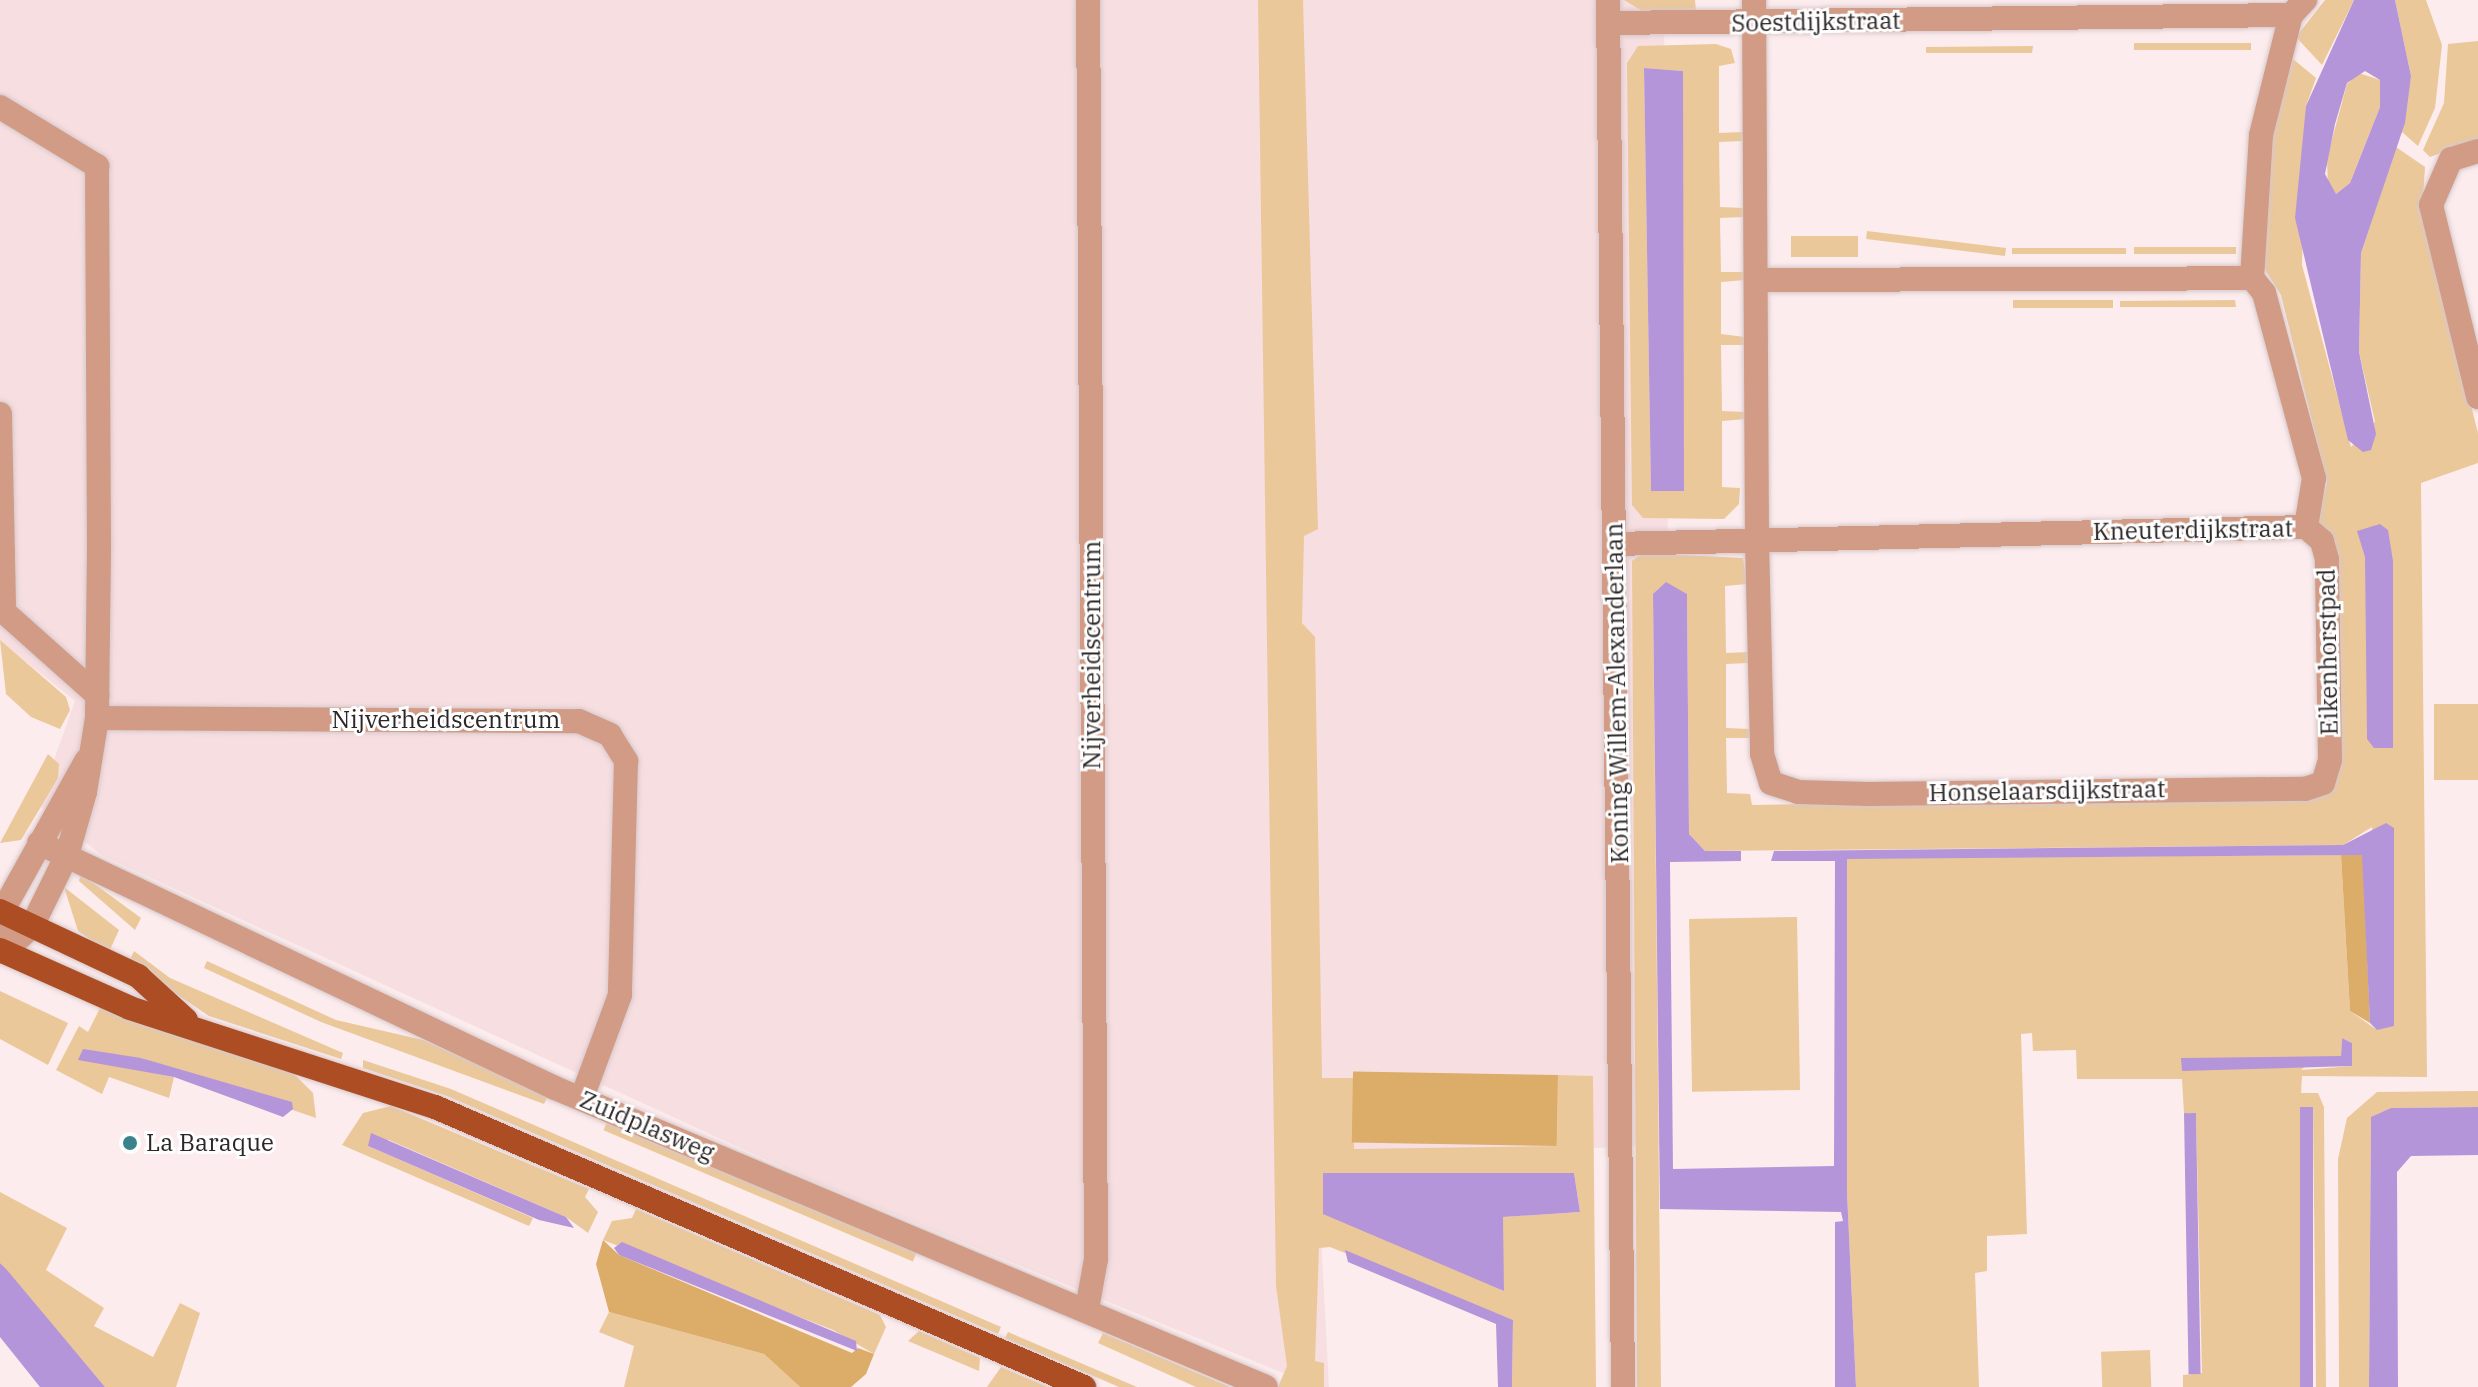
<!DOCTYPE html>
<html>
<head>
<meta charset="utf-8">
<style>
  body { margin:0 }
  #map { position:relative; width:2478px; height:1387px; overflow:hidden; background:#fcecee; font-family:"IBM Plex Serif",serif }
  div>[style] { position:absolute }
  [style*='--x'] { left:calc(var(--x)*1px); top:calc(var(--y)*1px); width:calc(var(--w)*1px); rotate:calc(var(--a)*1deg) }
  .built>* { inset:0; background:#f7dee1 }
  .green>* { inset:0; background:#ebc89a; transform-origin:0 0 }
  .forest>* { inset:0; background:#dcac69; transform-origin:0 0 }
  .water>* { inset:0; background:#b495d9; transform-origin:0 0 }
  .roads { filter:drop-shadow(0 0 2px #d7c8ca) drop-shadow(0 0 2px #d7c8ca) }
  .minor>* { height:24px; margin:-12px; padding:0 12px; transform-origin:12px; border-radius:12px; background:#d19b85 }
  .major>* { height:24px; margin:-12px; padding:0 12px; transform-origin:12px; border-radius:12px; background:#ad4d23 }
  .dots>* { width:22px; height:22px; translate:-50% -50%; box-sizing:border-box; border:4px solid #fefefe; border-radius:50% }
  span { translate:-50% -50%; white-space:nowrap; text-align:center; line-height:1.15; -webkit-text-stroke:6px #fefefe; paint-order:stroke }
  .street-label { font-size:24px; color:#2c2627 }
  .poi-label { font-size:24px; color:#2c2627 }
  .left { translate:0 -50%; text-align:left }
</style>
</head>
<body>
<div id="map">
  <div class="built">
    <div style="clip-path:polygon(0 0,1664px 0,1670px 848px,1662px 1145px,1317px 1161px,1329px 1387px,1317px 1387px,815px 1182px,103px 856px,38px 805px,75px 701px,0 641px)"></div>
  </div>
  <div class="green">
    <div style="clip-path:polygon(evenodd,1258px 0,1303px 0,1318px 529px,1304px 536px,1302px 623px,1315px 637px,1322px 1078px,1353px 1078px,1354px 1149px,1557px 1146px,1558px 1075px,1593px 1076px,1596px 1387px,1512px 1387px,1513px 1320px,1330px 1247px,1319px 1248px,1315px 1361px,1324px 1363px,1324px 1387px,1278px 1387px,1287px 1366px,1276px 1286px,1258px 0,1323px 1173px,1574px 1173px,1580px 1212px,1503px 1217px,1503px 1291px,1323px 1173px)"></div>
    <div style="clip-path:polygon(1624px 0,1695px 0,1696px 11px,1644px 12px)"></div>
    <div style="clip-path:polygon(2325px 0,2354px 0,2322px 65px,2296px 37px)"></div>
    <div style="clip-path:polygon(2395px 0,2426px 0,2442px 45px,2435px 108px,2418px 146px,2402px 132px,2411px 76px)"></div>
    <div style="clip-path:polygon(2478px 41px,2478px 139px,2430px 157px,2423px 150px,2444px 103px,2448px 44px)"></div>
    <div style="left:2251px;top:43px;width:7px;height:117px;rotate:90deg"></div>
    <div style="clip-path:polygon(evenodd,1716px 44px,1731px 49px,1735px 63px,1719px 66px,1719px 133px,1743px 132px,1742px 141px,1719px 142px,1720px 207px,1744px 208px,1743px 217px,1720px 218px,1721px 272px,1745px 272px,1745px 280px,1721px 282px,1721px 334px,1745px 337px,1745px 345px,1721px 345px,1722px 411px,1746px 412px,1746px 419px,1722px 421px,1722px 487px,1740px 488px,1739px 504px,1724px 519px,1643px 518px,1632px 505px,1627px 63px,1638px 46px,1716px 44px,1644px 68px,1683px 71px,1683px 491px,1651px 491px,1644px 68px)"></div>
    <div style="clip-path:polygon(2033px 46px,2032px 53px,1926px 53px,1926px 47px)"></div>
    <div style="clip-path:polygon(evenodd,2293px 59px,2316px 78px,2306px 106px,2302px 265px,2351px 447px,2375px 422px,2359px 352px,2361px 253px,2396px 147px,2425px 167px,2422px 213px,2478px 433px,2478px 463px,2421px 483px,2427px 1077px,2302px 1076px,2301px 1093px,2318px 1093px,2324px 1107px,2326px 1387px,2316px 1387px,2313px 1107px,2300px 1107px,2304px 1387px,2183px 1387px,2183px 1375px,2202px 1373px,2196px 1113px,2184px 1114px,2182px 1079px,2077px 1079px,2076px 1050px,2033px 1051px,2032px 1033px,2021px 1034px,2027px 1234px,1987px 1236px,1987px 1271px,1975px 1273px,1979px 1387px,1856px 1387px,1847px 1192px,1847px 858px,2341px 855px,2350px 1011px,2377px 1030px,2372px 827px,2343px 845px,1705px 851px,1689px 834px,1687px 594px,1653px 594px,1661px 1387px,1637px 1387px,1632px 561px,1643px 553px,1743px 558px,1747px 584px,1725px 586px,1726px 653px,1749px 652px,1748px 663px,1726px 664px,1726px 728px,1749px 729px,1749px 738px,1726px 738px,1727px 793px,1750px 794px,1752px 805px,2325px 795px,2334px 786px,2318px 518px,2327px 482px,2281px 295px,2264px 268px,2270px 142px,2293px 59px,2342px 1038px,2352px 1043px,2352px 1066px,2301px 1070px,2314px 1059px,2341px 1056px,2342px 1038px)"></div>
    <div style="clip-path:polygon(2359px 73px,2380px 80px,2380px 107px,2350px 183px,2336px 194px,2328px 189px,2327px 158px,2347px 84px)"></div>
    <div style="left:1858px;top:236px;width:21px;height:67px;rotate:90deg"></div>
    <div style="left:2236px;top:247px;width:7px;height:102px;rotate:90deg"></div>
    <div style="left:2006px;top:248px;width:8px;height:140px;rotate:97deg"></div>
    <div style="left:2126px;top:248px;width:6px;height:114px;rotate:90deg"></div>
    <div style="left:2113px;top:300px;width:8px;height:100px;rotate:90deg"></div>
    <div style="clip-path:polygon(2235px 300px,2236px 307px,2120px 307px,2120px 301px)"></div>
    <div style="clip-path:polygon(0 640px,66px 697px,70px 710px,60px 729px,31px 717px,6px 694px)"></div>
    <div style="left:2478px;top:704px;width:76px;height:44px;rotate:90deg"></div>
    <div style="clip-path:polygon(48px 754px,59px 764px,58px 778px,21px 840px,0 843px)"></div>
    <div style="clip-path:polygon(81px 874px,141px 918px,135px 930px,79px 881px)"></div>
    <div style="clip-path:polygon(64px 887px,119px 930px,109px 952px,78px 931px)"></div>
    <div style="left:1797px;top:917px;width:173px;height:108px;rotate:89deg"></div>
    <div style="clip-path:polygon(134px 951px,170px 978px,343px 1053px,341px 1059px,209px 1016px,129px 962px)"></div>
    <div style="clip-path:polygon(207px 961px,336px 1020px,423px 1040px,548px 1096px,544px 1104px,321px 1022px,204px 968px)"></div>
    <div style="clip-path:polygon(0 991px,68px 1023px,48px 1065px,0 1039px)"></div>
    <div style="clip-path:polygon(102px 1004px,293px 1073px,313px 1093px,316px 1118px,141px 1058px,79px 1059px,174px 1077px,169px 1098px,109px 1077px,102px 1094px,56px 1070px,79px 1026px,88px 1032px)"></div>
    <div style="clip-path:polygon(363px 1060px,451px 1089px,1001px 1327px,998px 1334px,447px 1096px,363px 1068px)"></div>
    <div style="clip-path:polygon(2478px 1091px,2478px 1107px,2391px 1108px,2371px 1118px,2369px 1387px,2339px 1387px,2338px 1159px,2347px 1118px,2377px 1092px)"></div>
    <div style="clip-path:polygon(391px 1106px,589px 1189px,585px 1197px,598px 1212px,588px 1233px,566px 1217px,389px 1140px,368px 1146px,533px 1218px,529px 1226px,342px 1145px,363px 1113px)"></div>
    <div style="left:607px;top:1122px;width:336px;height:9px;rotate:23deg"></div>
    <div style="clip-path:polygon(0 1192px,67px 1228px,46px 1270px,104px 1308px,94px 1326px,153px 1357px,180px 1303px,200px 1313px,176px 1387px,105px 1387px,0 1263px)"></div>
    <div style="clip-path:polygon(636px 1209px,880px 1315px,886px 1327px,874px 1354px,833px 1330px,603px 1240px,612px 1221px,632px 1218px)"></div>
    <div style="clip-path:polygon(609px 1312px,764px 1354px,800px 1387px,624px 1387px,634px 1346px,599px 1332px)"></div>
    <div style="clip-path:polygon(919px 1331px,980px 1358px,979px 1371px,908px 1341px)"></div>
    <div style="clip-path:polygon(1008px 1332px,1137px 1387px,1119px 1387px,1005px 1338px)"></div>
    <div style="clip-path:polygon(1103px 1333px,1230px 1387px,1196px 1387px,1098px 1343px)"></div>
    <div style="left:2150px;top:1350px;width:37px;height:49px;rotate:88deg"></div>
    <div style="clip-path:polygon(1001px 1367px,1048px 1387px,987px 1387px)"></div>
  </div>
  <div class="forest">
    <div style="clip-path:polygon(2341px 855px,2363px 855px,2370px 1023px,2350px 1011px)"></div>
    <div style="left:1558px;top:1075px;width:71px;height:205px;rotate:91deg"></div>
    <div style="clip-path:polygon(603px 1240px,619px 1255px,852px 1353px,858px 1348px,874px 1354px,866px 1374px,851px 1387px,800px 1387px,764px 1354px,609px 1312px,596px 1264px)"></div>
  </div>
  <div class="water">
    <div style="clip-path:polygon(evenodd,2354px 0,2395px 0,2411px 76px,2405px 123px,2361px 253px,2359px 352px,2376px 434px,2371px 450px,2363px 452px,2348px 440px,2295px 218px,2306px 106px,2354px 0,2365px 71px,2380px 80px,2380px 107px,2350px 183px,2336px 194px,2325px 174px,2335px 124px,2347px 83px,2365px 71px)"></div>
    <div style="clip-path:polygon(1644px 68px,1683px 71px,1684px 491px,1651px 491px)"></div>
    <div style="clip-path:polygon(2380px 524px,2388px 530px,2393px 561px,2393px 748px,2374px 748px,2367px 739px,2365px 557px,2357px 531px)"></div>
    <div style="clip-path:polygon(1666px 582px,1687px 594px,1689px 834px,1705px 851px,1741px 851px,1741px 861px,1670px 862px,1673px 1169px,1834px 1166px,1835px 861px,1771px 861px,1774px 851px,2343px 845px,2386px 823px,2394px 828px,2394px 1026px,2377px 1030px,2370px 1023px,2362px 855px,1847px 859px,1847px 1192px,1856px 1387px,1835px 1387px,1835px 1222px,1843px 1221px,1841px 1212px,1660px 1209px,1653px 594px)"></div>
    <div style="clip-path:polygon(2342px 1038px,2352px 1043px,2352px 1066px,2182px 1071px,2181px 1058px,2341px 1056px)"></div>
    <div style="clip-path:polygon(83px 1049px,141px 1058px,292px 1102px,293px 1109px,283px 1117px,174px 1077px,78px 1060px)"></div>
    <div style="left:2300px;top:1107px;width:13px;height:280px"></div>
    <div style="clip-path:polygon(2478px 1107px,2478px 1155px,2411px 1156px,2397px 1172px,2398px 1387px,2369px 1387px,2371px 1117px,2391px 1108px)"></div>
    <div style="left:2196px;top:1113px;width:261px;height:12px;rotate:89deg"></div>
    <div style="clip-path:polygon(371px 1133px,566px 1217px,574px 1228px,539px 1220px,368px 1146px)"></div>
    <div style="clip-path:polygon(1323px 1173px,1574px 1173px,1580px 1212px,1503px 1217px,1504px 1291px,1323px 1214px)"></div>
    <div style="clip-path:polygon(622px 1242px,856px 1341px,857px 1351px,619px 1255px,614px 1248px)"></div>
    <div style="clip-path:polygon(1345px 1250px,1513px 1320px,1512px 1387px,1498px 1387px,1496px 1324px,1348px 1262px)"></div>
    <div style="clip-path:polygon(0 1263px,7px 1270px,105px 1387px,40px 1387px,0 1337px)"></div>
  </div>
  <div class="roads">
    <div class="minor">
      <div style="--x:1608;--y:0;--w:1387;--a:89.38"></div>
      <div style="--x:1754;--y:0;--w:542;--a:89.68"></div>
      <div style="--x:1757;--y:542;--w:212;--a:88.6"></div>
      <div style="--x:1762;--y:754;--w:30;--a:73"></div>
      <div style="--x:1771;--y:783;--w:28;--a:18"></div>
      <div style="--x:1798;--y:792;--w:70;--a:1.6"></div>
      <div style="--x:1868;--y:794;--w:437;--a:-0.7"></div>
      <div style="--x:2305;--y:789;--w:19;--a:-18"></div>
      <div style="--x:2323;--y:783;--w:24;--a:-73"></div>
      <div style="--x:2330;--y:760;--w:201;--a:-90.9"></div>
      <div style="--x:2327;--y:559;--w:19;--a:-106"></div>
      <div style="--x:2322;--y:541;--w:21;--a:-139"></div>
      <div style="--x:1608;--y:23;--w:683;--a:-0.67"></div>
      <div style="--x:2291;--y:15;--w:21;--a:-47"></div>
      <div style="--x:0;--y:107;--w:114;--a:31.3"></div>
      <div style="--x:97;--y:166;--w:383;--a:89.7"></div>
      <div style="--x:99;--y:549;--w:169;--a:90.7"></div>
      <div style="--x:97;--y:718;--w:75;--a:99.2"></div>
      <div style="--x:85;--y:792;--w:66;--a:105.9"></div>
      <div style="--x:67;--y:855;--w:79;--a:116.2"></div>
      <div style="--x:32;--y:926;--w:38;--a:137"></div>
      <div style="--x:2478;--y:151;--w:28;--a:163"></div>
      <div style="--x:2451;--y:159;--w:50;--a:113.5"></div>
      <div style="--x:2431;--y:205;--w:198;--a:76.2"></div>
      <div style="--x:2252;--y:278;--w:143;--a:-86.4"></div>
      <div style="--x:2261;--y:135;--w:124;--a:-76"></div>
      <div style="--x:2252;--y:278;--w:19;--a:51"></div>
      <div style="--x:2264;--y:293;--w:192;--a:74.9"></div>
      <div style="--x:2314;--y:478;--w:50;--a:99.3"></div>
      <div style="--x:1760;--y:280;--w:492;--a:-0.2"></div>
      <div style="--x:0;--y:414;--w:198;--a:88.8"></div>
      <div style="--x:4;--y:612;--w:125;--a:41.7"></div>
      <div style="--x:1615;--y:544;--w:691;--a:-1.41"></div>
      <div style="--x:97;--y:718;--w:482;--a:0.4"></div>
      <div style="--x:579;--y:721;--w:34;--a:24"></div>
      <div style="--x:610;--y:735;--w:31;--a:58"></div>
      <div style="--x:626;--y:761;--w:234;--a:91.5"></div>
      <div style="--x:620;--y:995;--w:110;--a:110.3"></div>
      <div style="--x:39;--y:843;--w:571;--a:25.4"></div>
      <div style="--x:555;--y:1088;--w:771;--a:22.81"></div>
      <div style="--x:4;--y:952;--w:40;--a:-92.9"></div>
      <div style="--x:2;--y:912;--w:173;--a:-60.9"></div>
      <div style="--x:1087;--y:1309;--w:51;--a:-79.8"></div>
      <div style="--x:1096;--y:1259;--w:1259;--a:-90.36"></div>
    </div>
    <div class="major">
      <div style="--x:0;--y:911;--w:153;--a:25.2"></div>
      <div style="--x:138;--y:976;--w:65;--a:42.5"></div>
      <div style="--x:0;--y:950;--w:142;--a:24"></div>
      <div style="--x:130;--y:1008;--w:321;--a:18"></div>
      <div style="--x:435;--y:1107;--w:707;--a:23.34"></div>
    </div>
  </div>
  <div class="dots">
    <div style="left:130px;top:1143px;background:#3b828c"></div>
  </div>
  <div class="street-label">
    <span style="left:1816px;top:22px;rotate:-1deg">Soestdijkstraat</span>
    <span style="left:2193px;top:530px;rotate:-1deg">Kneuterdijkstraat</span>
    <span style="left:2328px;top:652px;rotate:-91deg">Eikenhorstpad</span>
    <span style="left:1092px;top:655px;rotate:-90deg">Nijverheidscentrum</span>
    <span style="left:1617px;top:693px;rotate:-91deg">Koning Willem-Alexanderlaan</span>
    <span style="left:446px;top:720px">Nijverheidscentrum</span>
    <span style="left:2047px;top:791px;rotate:-1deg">Honselaarsdijkstraat</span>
    <span style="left:647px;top:1126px;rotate:23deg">Zuidplasweg</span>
  </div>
  <div class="poi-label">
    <span class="left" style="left:146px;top:1143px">La Baraque</span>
  </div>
</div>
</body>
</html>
